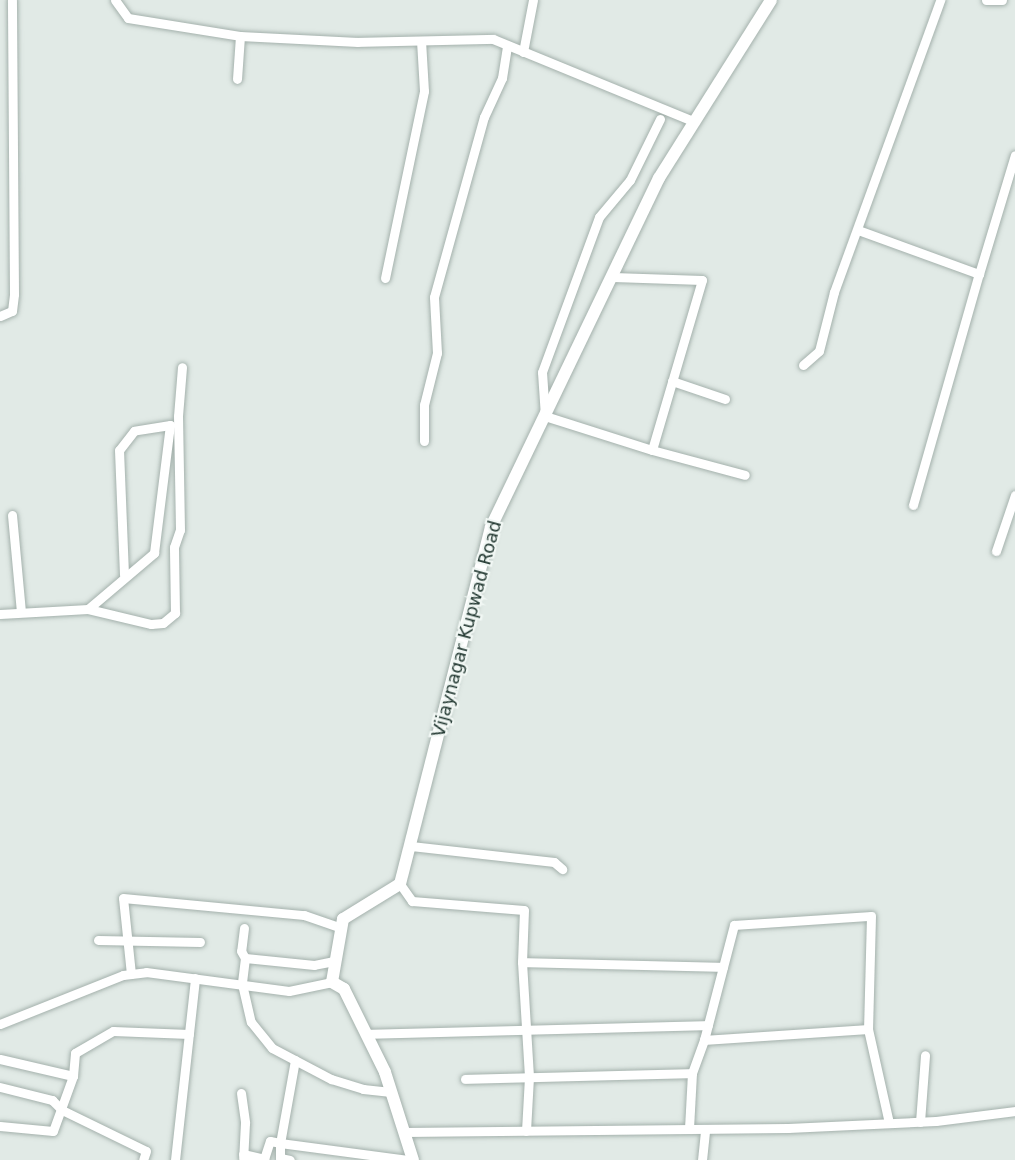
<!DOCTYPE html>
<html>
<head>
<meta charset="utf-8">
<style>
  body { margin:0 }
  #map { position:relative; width:1015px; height:1160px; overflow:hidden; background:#e1eae6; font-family:"DejaVu Sans",sans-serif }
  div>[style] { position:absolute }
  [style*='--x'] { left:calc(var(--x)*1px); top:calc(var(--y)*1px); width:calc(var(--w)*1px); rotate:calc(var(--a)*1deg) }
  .roads { filter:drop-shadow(0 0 2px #a4b1ac) drop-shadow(0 0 2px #a4b1ac) }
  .minor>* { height:9px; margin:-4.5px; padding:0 4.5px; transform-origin:4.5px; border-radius:4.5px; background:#fff }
  .tertiary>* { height:12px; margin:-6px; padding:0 6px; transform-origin:6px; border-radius:6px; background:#fff }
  span { translate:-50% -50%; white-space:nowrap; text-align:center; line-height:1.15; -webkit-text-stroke:4.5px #f1f7f4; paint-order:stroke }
  .street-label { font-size:18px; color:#233932 }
</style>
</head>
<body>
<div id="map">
  <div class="roads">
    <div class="minor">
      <div style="--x:115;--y:0;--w:22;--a:54"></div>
      <div style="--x:128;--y:18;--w:113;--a:9.1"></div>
      <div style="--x:240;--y:36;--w:43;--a:94"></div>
      <div style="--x:986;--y:0;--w:16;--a:0"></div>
      <div style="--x:240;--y:36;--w:118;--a:2.9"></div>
      <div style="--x:358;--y:42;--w:135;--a:-1.3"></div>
      <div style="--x:493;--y:39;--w:216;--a:22.3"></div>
      <div style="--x:523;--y:52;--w:53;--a:-79.1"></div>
      <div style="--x:858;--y:230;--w:129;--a:20"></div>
      <div style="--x:979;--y:274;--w:124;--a:-73.2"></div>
      <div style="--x:613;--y:277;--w:89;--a:1.9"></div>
      <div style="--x:702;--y:280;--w:177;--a:106.4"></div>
      <div style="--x:652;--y:450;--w:112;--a:-162.4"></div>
      <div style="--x:545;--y:416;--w:44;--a:-93.9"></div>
      <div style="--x:542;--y:372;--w:165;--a:-69.8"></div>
      <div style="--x:599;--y:217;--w:48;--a:-50"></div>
      <div style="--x:630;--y:180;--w:68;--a:-63.8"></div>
      <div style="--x:385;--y:278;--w:191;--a:-78.2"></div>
      <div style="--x:424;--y:91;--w:50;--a:-93.4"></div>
      <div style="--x:0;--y:316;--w:13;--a:-23"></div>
      <div style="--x:12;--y:311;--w:17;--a:-83"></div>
      <div style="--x:14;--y:294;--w:294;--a:-90.4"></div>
      <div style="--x:803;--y:365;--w:21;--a:-41"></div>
      <div style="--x:819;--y:351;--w:61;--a:-75.7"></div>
      <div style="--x:834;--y:292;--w:311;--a:-70"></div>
      <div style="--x:672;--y:381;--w:56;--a:18.8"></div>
      <div style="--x:424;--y:441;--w:36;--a:-90"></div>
      <div style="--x:424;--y:405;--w:54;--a:-76"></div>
      <div style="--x:437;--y:353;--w:56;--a:-93.1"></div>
      <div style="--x:434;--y:297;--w:187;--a:-74.5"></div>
      <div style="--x:484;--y:117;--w:43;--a:-65.2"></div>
      <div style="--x:502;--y:78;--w:33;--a:-81"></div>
      <div style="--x:652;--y:450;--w:96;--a:15"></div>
      <div style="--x:913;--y:505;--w:240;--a:-74.1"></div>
      <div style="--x:12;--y:515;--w:97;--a:84.7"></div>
      <div style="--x:996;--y:551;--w:59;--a:-71.3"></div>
      <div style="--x:88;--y:609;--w:87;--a:-40.3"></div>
      <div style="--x:154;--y:553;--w:129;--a:-82.9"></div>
      <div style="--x:170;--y:425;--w:36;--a:171"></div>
      <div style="--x:134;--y:431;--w:24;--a:128"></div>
      <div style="--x:119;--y:450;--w:125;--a:87.7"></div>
      <div style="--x:0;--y:614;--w:88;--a:-3.3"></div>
      <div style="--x:88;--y:609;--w:65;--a:13.4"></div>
      <div style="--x:151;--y:624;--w:12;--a:-5"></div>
      <div style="--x:163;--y:623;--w:16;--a:-40"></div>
      <div style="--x:175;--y:613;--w:66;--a:-90.9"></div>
      <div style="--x:174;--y:547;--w:18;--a:-71"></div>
      <div style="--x:180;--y:530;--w:114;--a:-91"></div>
      <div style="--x:178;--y:416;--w:49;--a:-85.3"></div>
      <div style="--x:411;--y:846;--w:144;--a:6.4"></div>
      <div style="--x:554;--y:862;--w:11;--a:41"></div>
      <div style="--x:400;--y:884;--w:21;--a:55"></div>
      <div style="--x:412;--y:901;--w:112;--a:4.6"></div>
      <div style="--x:524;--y:910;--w:52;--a:92.2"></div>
      <div style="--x:522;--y:962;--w:115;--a:86.5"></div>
      <div style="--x:529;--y:1077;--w:54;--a:93.2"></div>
      <div style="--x:244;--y:928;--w:23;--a:97"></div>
      <div style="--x:241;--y:951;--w:8;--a:60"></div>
      <div style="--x:98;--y:940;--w:102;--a:1.1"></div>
      <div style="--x:334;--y:961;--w:20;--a:169"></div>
      <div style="--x:314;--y:965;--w:69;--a:-174.2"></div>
      <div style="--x:245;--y:958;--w:26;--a:97"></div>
      <div style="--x:242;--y:984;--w:39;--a:77"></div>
      <div style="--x:251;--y:1022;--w:33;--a:51"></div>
      <div style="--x:272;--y:1048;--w:67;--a:27.7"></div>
      <div style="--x:331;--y:1079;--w:34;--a:17"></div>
      <div style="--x:363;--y:1089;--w:28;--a:6"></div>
      <div style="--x:522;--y:962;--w:201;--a:1.4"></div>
      <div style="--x:131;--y:974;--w:76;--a:-96"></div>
      <div style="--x:123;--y:898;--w:182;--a:5.4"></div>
      <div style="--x:304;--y:915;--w:39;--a:19"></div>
      <div style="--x:0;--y:1024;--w:132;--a:-21.7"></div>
      <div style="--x:123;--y:975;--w:23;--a:-7"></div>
      <div style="--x:146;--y:972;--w:144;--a:7.6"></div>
      <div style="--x:289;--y:991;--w:44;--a:-11.8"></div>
      <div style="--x:366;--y:1034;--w:342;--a:-1.5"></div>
      <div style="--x:704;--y:1040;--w:119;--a:-75.4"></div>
      <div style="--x:734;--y:925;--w:137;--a:-3.8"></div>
      <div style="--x:871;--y:916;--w:113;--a:91.5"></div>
      <div style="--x:0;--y:1059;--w:75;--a:13.1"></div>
      <div style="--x:73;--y:1076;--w:23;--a:-85"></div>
      <div style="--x:75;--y:1053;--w:44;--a:-30.1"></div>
      <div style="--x:113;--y:1031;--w:76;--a:2.3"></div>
      <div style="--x:295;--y:1060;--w:84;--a:100.2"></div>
      <div style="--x:280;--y:1143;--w:129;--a:7.6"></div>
      <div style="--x:692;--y:1073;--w:35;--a:-70"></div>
      <div style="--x:704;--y:1040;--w:164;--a:-3.8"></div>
      <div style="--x:868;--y:1029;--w:96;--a:77.4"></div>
      <div style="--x:465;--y:1079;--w:227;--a:-1.5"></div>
      <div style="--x:692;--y:1073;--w:56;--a:93.1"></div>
      <div style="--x:0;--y:1087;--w:54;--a:14"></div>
      <div style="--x:52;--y:1100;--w:14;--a:45"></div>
      <div style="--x:62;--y:1110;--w:93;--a:26"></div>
      <div style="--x:146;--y:1151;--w:9;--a:108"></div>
      <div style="--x:241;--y:1093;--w:30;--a:82"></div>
      <div style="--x:245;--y:1123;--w:35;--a:93"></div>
      <div style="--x:920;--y:1122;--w:67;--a:-85.7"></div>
      <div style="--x:0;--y:1126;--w:53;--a:5.4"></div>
      <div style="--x:53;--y:1131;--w:59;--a:-70"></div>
      <div style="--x:404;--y:1132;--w:384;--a:-0.6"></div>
      <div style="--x:788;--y:1128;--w:148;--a:-2.7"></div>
      <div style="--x:936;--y:1121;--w:80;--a:-7.2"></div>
      <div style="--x:243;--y:1154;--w:22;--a:13"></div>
      <div style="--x:264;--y:1159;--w:19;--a:-72"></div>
      <div style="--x:270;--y:1141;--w:10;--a:11"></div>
      <div style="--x:280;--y:1143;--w:15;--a:90"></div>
      <div style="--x:280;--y:1158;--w:10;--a:11"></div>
      <div style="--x:175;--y:1160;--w:183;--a:-83.7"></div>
      <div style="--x:702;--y:1160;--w:31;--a:-84"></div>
    </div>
    <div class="tertiary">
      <div style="--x:413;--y:1160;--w:92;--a:-107.7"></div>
      <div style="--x:385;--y:1072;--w:93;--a:-116.3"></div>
      <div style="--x:344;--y:989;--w:14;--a:-150"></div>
      <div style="--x:332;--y:982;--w:64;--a:-80.1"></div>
      <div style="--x:343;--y:919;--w:67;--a:-31.6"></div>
      <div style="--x:400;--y:884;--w:368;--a:-75.7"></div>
      <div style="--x:491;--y:527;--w:387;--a:-64.3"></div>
      <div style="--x:659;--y:178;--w:210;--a:-57.8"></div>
    </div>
  </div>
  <div class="street-label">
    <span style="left:467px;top:629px;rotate:-75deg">Vijaynagar Kupwad Road</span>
  </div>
</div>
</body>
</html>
